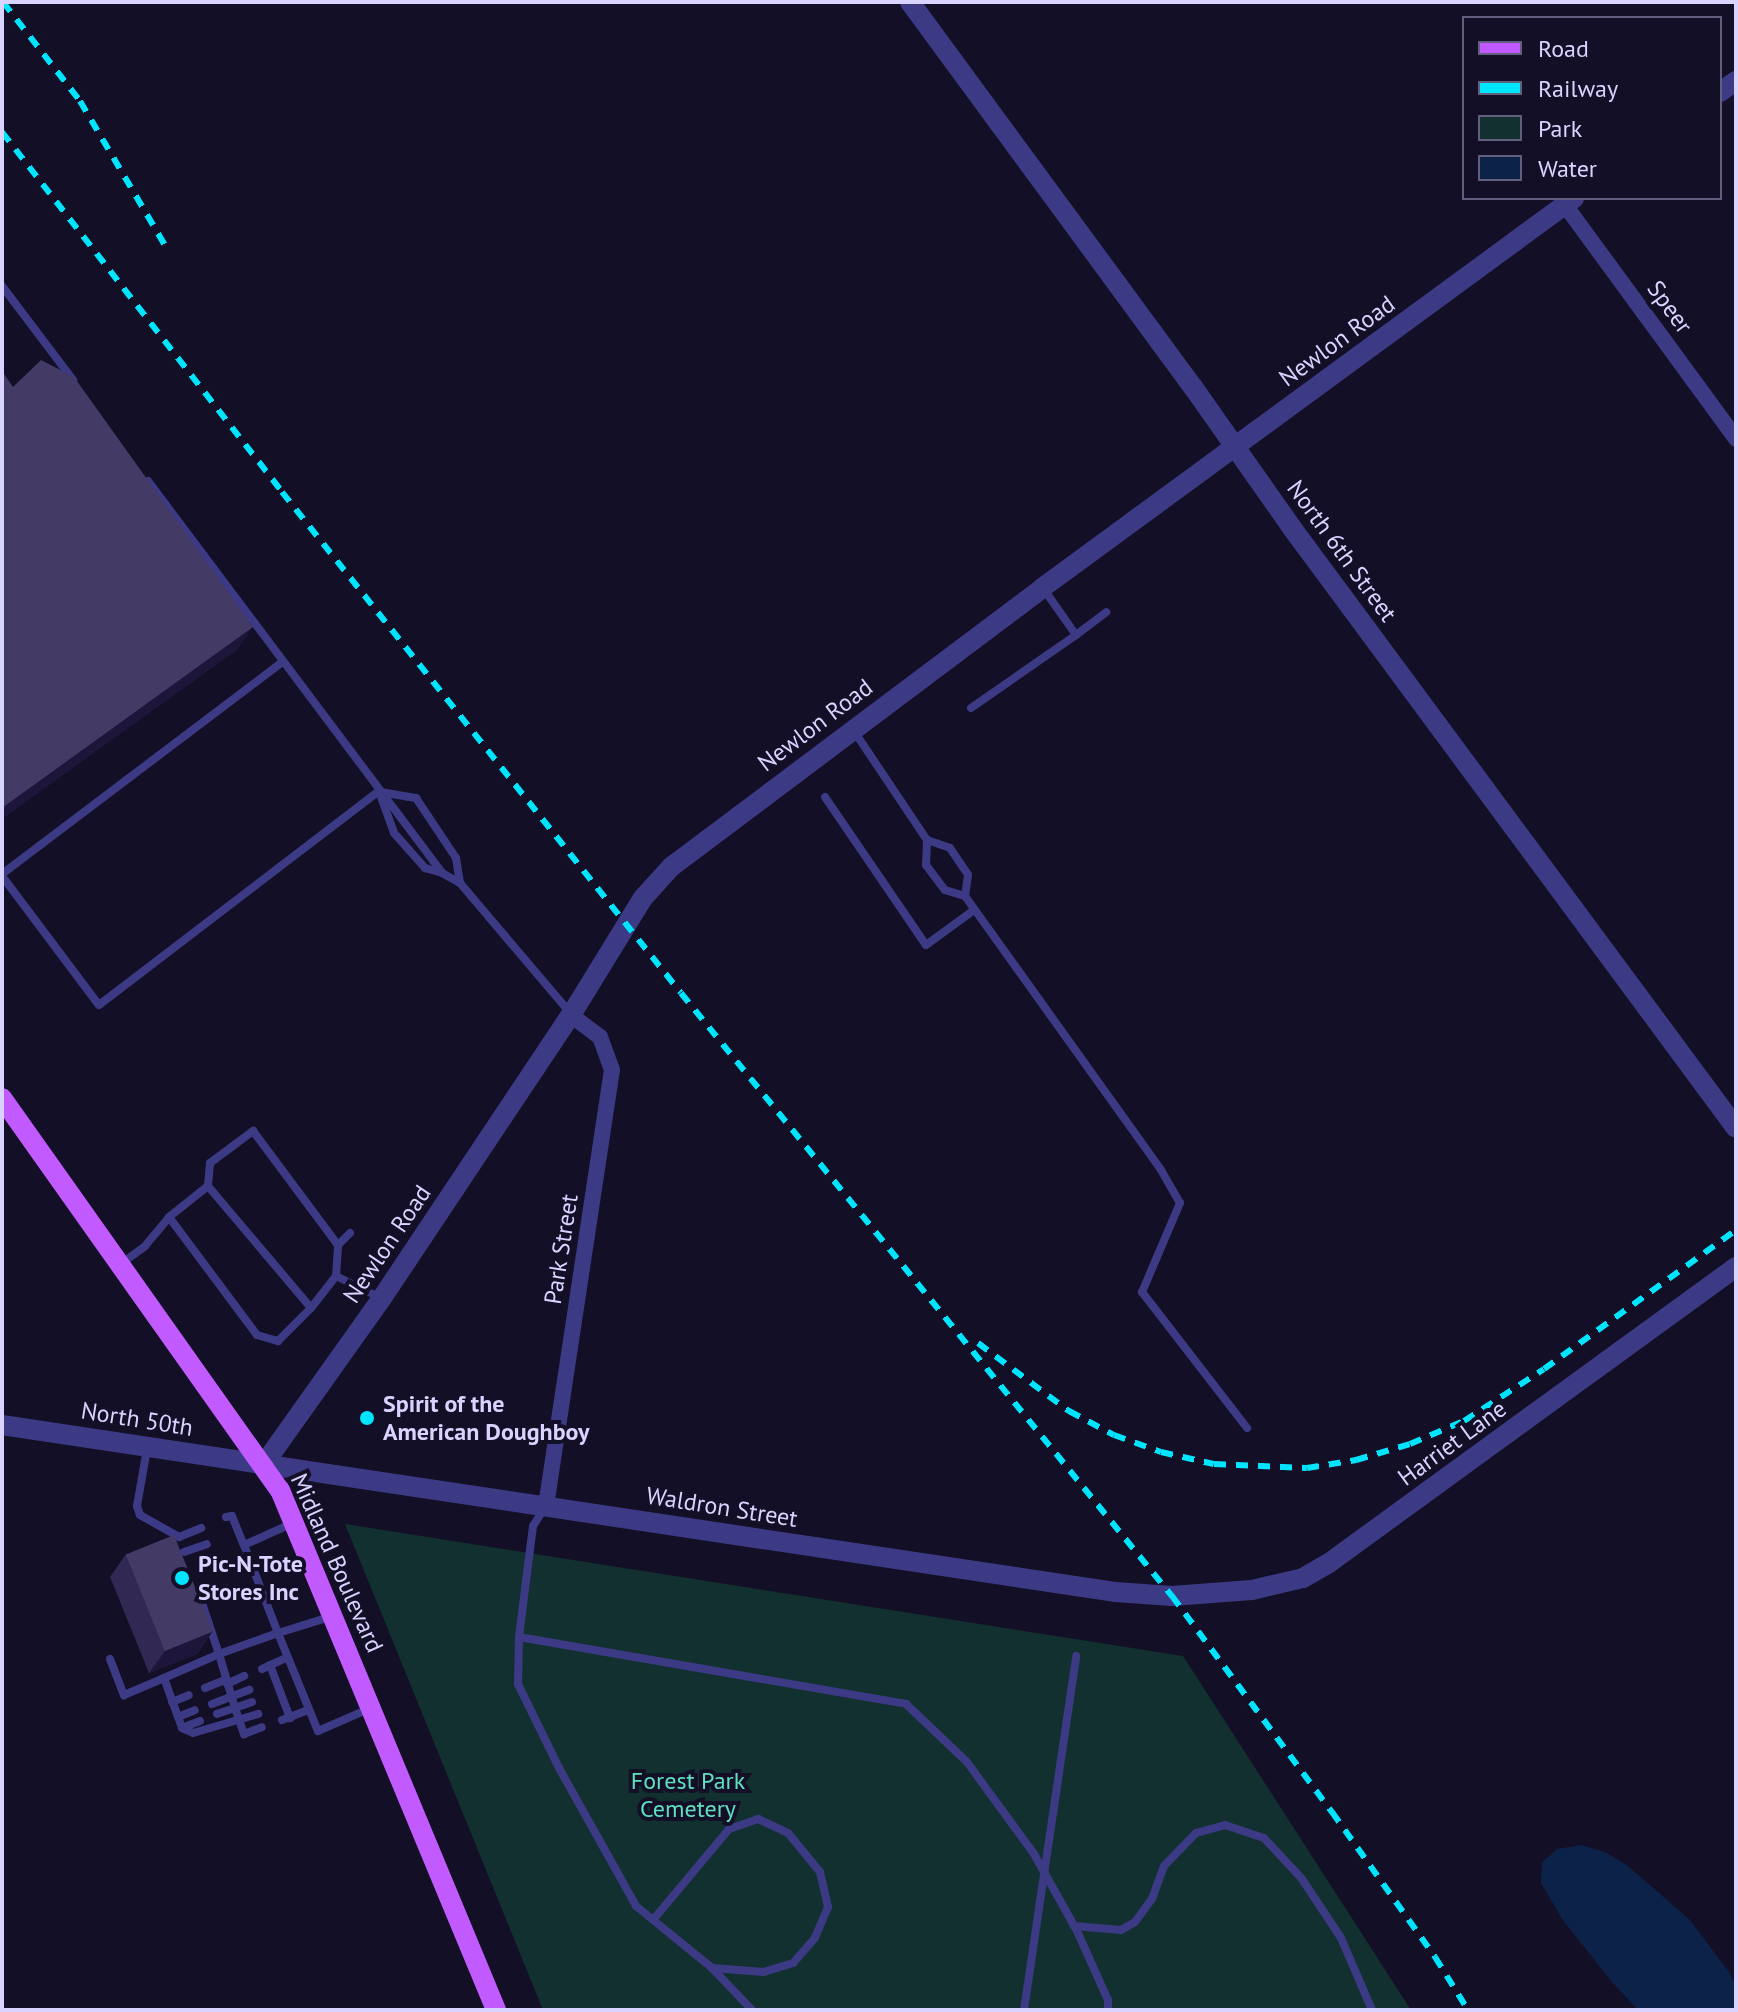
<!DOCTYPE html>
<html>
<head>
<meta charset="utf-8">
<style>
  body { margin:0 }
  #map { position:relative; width:1738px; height:2012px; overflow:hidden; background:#130f26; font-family:"PT Sans",sans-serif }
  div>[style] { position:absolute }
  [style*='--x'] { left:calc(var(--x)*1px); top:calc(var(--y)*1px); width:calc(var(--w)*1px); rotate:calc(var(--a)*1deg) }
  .green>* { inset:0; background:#12302f }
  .water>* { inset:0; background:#0c2248 }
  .service>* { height:8px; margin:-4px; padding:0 4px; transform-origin:4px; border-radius:4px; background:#3d3a85 }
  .minor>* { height:16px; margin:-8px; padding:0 8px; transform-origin:8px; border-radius:8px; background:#3d3a85 }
  .tertiary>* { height:20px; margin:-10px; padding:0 10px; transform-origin:10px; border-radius:10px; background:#3d3a85 }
  .primary>* { height:20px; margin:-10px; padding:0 10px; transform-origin:10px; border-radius:10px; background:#c25bff }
  .rail>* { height:6px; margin-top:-3px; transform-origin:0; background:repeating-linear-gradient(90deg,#00e5ff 0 12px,transparent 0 22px) }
  .wall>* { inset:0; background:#312854 }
  .shaded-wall>* { inset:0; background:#1d163a }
  .building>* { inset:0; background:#433a66; transform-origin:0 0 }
  .dots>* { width:22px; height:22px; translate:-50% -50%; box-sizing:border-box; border:4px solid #130f26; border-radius:50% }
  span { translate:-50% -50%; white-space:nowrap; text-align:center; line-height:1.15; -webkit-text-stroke:8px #130f26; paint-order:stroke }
  .street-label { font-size:24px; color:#d9d4ff }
  .poi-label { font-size:24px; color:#d9d4ff; font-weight:700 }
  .left { translate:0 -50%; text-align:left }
  .park-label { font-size:24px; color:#5fe0c0 }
  .frame { position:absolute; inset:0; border:4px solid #d9d4ff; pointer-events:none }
  .legend { position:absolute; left:1462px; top:16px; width:260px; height:184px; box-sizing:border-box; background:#130f26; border:2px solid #625e7d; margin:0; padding:10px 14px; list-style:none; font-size:24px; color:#d9d4ff }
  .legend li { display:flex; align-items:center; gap:16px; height:40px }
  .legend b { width:40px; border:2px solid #625e7d }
</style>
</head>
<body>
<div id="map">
  <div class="green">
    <div style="clip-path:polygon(345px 1524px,1183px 1656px,1411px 2010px,543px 2010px)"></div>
  </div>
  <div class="water">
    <div style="clip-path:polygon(1581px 1845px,1605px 1852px,1627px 1865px,1690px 1920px,1729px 1972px,1736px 1987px,1736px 2010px,1638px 2010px,1612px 1982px,1562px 1919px,1541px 1883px,1542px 1862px,1557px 1849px)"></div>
  </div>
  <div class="service">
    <div style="--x:2;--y:286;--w:118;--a:52.9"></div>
    <div style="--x:148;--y:481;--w:490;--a:53.1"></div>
    <div style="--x:442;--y:873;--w:21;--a:29"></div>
    <div style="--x:460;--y:883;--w:172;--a:49.7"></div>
    <div style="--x:1076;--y:635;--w:38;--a:-37"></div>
    <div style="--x:971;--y:708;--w:128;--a:-34.8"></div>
    <div style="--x:1076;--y:635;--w:57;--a:-125.1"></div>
    <div style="--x:854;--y:731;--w:131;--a:56.2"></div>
    <div style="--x:927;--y:840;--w:25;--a:92"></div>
    <div style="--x:926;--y:865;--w:31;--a:53"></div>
    <div style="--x:945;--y:890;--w:21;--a:17"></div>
    <div style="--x:965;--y:896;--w:337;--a:54.4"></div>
    <div style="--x:1161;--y:1170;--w:38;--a:60"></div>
    <div style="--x:1180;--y:1203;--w:97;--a:113.1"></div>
    <div style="--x:1142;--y:1292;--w:172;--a:52.3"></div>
    <div style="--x:381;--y:792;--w:36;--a:10"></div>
    <div style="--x:416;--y:798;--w:72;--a:56.3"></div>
    <div style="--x:456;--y:858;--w:25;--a:81"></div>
    <div style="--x:381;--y:797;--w:38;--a:70"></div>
    <div style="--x:394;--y:833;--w:47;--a:48.5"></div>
    <div style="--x:425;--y:868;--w:18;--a:16"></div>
    <div style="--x:825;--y:797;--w:179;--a:55.7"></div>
    <div style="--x:926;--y:945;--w:59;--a:-36.1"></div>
    <div style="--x:927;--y:840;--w:24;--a:19"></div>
    <div style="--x:950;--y:848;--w:32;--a:56"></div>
    <div style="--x:968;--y:875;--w:21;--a:98"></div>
    <div style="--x:2;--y:874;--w:351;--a:-37.1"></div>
    <div style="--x:2;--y:876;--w:161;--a:53.1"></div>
    <div style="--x:99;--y:1005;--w:352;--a:-37.4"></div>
    <div style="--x:208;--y:1186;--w:23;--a:-85"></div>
    <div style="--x:210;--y:1163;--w:54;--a:-36.7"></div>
    <div style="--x:253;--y:1131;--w:142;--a:53.3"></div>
    <div style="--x:122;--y:1263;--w:29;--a:-36"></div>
    <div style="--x:145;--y:1246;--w:38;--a:-50"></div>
    <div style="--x:336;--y:1276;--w:31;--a:-86"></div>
    <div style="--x:338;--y:1245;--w:17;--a:-45"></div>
    <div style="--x:311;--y:1308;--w:160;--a:-130.2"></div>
    <div style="--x:208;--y:1186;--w:50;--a:141.5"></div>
    <div style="--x:169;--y:1217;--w:147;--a:53.3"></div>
    <div style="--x:257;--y:1335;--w:22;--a:16"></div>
    <div style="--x:278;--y:1341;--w:47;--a:-45"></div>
    <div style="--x:311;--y:1308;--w:41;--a:-52"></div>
    <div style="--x:336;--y:1276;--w:50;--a:26.1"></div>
    <div style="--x:147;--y:1449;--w:58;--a:100"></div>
    <div style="--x:137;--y:1506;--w:9;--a:72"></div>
    <div style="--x:140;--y:1515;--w:45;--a:29.4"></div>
    <div style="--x:179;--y:1537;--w:24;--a:-22"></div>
    <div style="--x:545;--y:1507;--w:22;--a:122"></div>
    <div style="--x:533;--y:1526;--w:112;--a:97.2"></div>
    <div style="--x:519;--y:1637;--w:47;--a:91.2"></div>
    <div style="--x:518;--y:1684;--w:93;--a:64"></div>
    <div style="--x:559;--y:1768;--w:158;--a:60.8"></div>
    <div style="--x:636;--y:1906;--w:98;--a:39.2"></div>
    <div style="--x:712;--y:1968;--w:58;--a:46.4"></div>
    <div style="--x:226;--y:1517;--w:6;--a:-9"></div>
    <div style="--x:232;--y:1516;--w:31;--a:68"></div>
    <div style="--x:293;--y:1523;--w:54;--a:155.8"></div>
    <div style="--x:244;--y:1545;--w:94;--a:68.9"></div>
    <div style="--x:278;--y:1633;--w:58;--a:-17.2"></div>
    <div style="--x:184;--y:1552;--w:24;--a:-19"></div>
    <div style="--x:199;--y:1594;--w:63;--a:71.6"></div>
    <div style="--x:219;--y:1654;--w:63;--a:-19.6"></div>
    <div style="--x:278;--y:1633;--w:106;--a:67.8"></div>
    <div style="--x:318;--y:1731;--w:58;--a:-23.5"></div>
    <div style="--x:200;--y:1598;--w:28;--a:-21"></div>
    <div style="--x:519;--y:1637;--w:393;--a:9.8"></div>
    <div style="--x:906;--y:1704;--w:84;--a:43.6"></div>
    <div style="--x:967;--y:1762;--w:114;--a:53.9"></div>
    <div style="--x:1034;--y:1854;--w:88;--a:60.8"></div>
    <div style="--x:1077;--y:1931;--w:76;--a:65.8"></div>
    <div style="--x:1108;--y:2000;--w:10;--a:90"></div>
    <div style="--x:110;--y:1659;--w:39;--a:69"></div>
    <div style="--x:124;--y:1695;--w:43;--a:-23"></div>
    <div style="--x:270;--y:1665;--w:57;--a:69.3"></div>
    <div style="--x:262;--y:1669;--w:26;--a:-25"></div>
    <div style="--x:227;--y:1684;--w:19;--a:-25"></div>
    <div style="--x:205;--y:1688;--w:22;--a:-22"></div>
    <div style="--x:172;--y:1702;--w:18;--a:-22"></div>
    <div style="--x:252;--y:1702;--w:18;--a:161"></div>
    <div style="--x:235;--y:1708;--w:28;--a:71"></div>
    <div style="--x:244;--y:1734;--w:19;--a:-21"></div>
    <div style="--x:212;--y:1704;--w:40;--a:-21"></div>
    <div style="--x:178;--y:1717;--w:18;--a:-22"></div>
    <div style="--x:282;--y:1720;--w:28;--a:-21"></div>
    <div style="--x:200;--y:1721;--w:19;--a:159"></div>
    <div style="--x:182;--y:1728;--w:53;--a:-109.8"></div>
    <div style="--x:164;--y:1678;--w:60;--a:-23.6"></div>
    <div style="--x:219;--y:1654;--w:56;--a:73.5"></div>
    <div style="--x:235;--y:1708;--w:19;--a:162"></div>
    <div style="--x:182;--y:1728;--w:12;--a:24"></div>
    <div style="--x:193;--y:1733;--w:68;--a:-16.3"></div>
    <div style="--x:653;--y:1920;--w:119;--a:-50.1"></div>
    <div style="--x:729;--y:1829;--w:31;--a:-19"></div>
    <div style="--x:758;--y:1819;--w:33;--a:25"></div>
    <div style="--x:788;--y:1833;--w:50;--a:50.6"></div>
    <div style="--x:820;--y:1872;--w:36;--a:77"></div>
    <div style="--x:828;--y:1907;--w:34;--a:113"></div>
    <div style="--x:815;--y:1938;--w:33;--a:131"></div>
    <div style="--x:793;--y:1963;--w:31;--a:163"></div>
    <div style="--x:763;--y:1972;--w:51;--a:-175.5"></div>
    <div style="--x:1074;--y:1926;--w:47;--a:4.9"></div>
    <div style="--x:1121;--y:1930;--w:16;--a:-30"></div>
    <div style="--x:1135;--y:1922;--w:29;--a:-54"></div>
    <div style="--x:1152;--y:1899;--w:35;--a:-70"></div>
    <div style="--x:1164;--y:1866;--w:46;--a:-45.9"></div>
    <div style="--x:1196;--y:1833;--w:30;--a:-15"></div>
    <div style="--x:1225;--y:1825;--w:41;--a:18.4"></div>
    <div style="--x:1264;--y:1838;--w:56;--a:47.2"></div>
    <div style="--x:1302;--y:1879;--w:71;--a:56.5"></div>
    <div style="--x:1341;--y:1938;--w:78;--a:66.7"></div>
    <div style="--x:1024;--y:2010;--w:358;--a:-81.6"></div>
  </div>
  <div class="minor">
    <div style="--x:1565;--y:205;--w:290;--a:53.8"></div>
    <div style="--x:546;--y:1506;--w:441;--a:-81.4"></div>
    <div style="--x:612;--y:1070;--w:35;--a:-110"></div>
    <div style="--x:600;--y:1037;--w:36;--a:-143"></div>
  </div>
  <div class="tertiary">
    <div style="--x:910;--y:2;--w:478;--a:53.7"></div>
    <div style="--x:1193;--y:387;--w:172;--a:54.9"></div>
    <div style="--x:1292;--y:528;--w:746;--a:53.5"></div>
    <div style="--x:1720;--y:92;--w:19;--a:-35"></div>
    <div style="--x:2;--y:1425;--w:1125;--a:8.53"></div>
    <div style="--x:1115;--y:1592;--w:57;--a:4"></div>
    <div style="--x:1172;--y:1596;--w:80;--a:-4.3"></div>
    <div style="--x:1252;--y:1590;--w:52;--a:-13.2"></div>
    <div style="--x:1303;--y:1578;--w:30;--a:-30"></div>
    <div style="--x:1329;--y:1563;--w:503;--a:-36.03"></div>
    <div style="--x:264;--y:1464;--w:204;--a:-54.6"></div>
    <div style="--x:382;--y:1298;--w:340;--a:-56.3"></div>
    <div style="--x:571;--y:1015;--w:137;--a:-58.4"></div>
    <div style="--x:643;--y:898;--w:42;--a:-47.9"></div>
    <div style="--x:671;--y:867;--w:464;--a:-36.9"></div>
    <div style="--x:1042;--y:588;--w:660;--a:-36.24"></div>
  </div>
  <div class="primary">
    <div style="--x:2;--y:1098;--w:481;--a:54.7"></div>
    <div style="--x:280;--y:1490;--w:563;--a:67.44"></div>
  </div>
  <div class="rail">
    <div style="--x:3;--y:2;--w:125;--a:52.1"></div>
    <div style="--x:80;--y:101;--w:169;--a:59.5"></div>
    <div style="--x:2;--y:132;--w:456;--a:52.1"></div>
    <div style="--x:282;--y:492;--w:640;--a:51.47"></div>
    <div style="--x:681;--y:993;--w:778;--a:50.85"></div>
    <div style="--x:1172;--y:1596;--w:269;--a:53.5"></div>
    <div style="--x:1332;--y:1812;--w:178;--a:54.6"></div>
    <div style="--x:1435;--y:1957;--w:62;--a:58.1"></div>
    <div style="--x:978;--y:1343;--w:114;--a:36.8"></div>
    <div style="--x:1069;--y:1411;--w:51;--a:28.1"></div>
    <div style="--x:1114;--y:1435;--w:50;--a:19.9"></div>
    <div style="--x:1161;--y:1452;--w:54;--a:12.8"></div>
    <div style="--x:1214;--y:1464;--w:93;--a:2.5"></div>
    <div style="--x:1307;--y:1468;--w:50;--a:-9.3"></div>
    <div style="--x:1356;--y:1460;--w:56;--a:-16.5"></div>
    <div style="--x:1410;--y:1444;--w:59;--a:-23.1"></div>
    <div style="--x:1464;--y:1421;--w:95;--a:-33"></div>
    <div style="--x:1544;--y:1369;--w:237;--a:-35.9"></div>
  </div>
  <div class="wall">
    <div style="clip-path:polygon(126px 1554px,213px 1631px,197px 1654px,149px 1673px,110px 1577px)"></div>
  </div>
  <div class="shaded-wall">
    <div style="clip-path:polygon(253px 627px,237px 650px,2px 819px,2px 808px)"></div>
    <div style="clip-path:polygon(213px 1631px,197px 1654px,149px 1673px,165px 1651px)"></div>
  </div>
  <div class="building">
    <div style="clip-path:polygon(41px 360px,74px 377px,253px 627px,2px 808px,2px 371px,13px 387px)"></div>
    <div style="left:174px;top:1535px;width:104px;height:52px;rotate:68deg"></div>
  </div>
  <div class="dots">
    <div style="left:367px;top:1418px;background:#00e5ff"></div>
    <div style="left:182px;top:1578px;background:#00e5ff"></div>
  </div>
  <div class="street-label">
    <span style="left:1670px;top:307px;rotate:54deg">Speer</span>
    <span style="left:1337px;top:341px;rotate:-36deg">Newlon Road</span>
    <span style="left:1342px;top:551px;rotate:54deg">North 6th Street</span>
    <span style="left:815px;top:725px;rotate:-37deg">Newlon Road</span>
    <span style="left:387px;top:1244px;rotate:-56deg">Newlon Road</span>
    <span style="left:561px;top:1249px;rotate:-81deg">Park Street</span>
    <span style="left:137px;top:1419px;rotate:9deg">North 50th</span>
    <span style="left:1452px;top:1443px;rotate:-36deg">Harriet Lane</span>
    <span style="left:722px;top:1507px;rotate:9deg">Waldron Street</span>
    <span style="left:337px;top:1563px;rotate:66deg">Midland Boulevard</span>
  </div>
  <div class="poi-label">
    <span class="left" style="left:383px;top:1418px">Spirit of the<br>American Doughboy</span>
    <span class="left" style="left:198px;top:1578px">Pic-N-Tote<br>Stores Inc</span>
  </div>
  <div class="park-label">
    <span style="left:688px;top:1795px">Forest Park<br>Cemetery</span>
  </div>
  <div class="frame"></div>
  <ul class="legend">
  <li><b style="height:10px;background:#c25bff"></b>Road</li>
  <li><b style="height:10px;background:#00e5ff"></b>Railway</li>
  <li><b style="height:22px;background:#12302f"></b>Park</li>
  <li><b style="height:22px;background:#0c2248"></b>Water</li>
  </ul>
</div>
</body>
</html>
